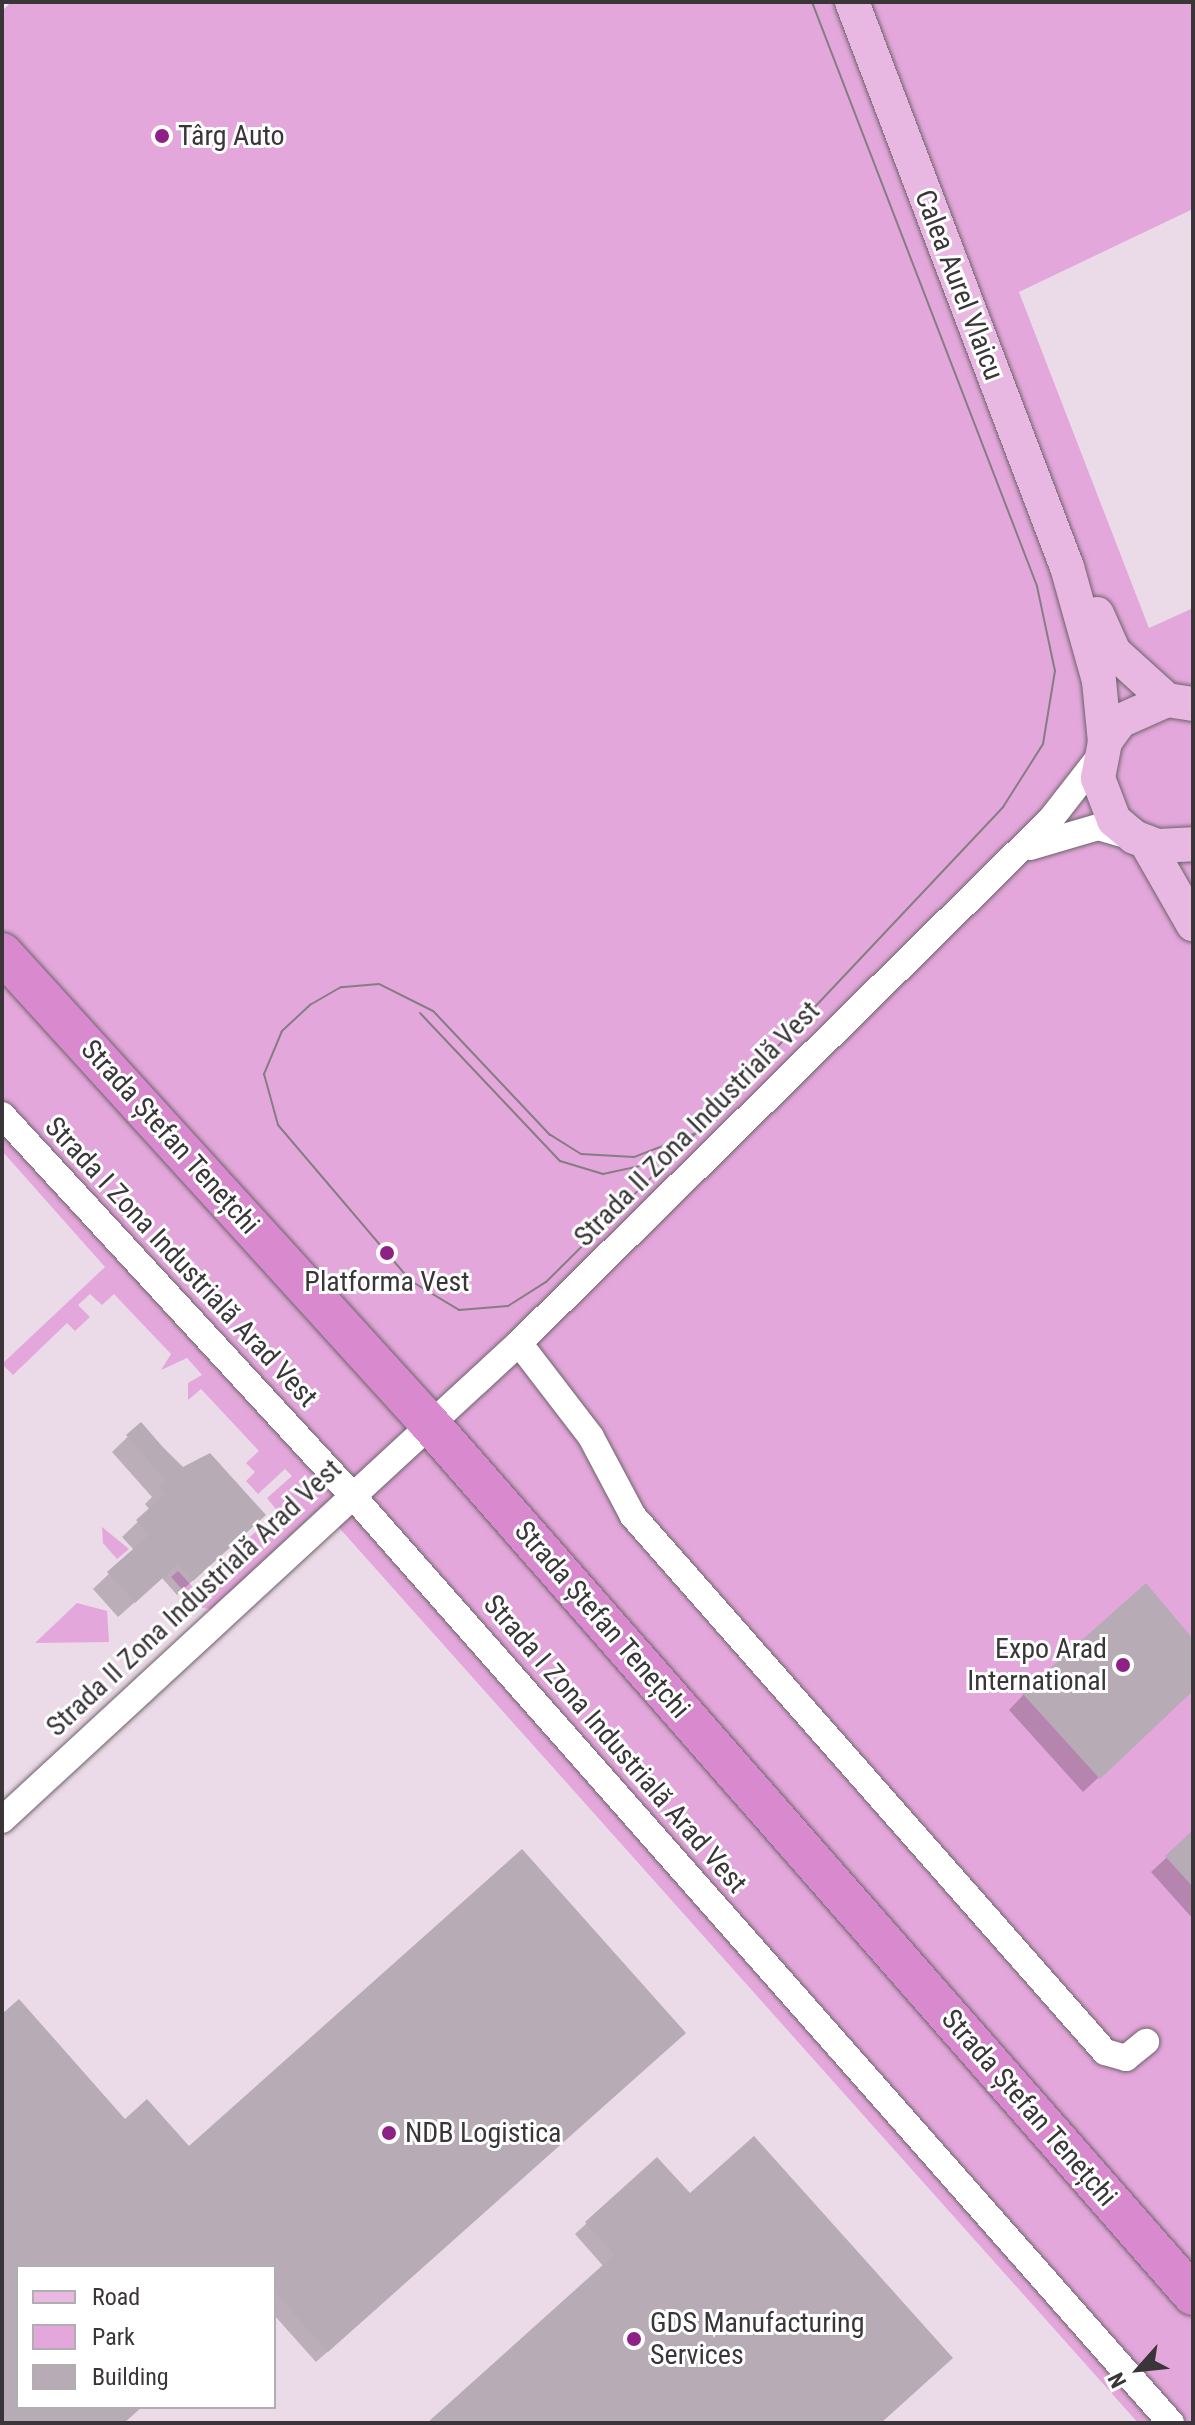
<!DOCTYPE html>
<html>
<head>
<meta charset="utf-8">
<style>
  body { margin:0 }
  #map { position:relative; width:1195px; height:2425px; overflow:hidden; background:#f5e9f3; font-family:"Roboto Condensed",sans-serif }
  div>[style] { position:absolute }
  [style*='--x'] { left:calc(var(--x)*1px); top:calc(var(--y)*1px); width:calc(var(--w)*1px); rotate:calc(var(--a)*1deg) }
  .built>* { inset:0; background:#ebdae7 }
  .green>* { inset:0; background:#e4a7db }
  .shadow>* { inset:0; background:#0003 }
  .building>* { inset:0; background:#b7acb5 }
  .roads { filter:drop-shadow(0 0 2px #6d636b) drop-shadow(0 0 2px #6d636b) }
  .minor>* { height:26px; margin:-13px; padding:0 13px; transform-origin:13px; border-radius:13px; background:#fff }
  .major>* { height:34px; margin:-17px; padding:0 17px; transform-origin:17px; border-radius:17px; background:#e8b8e2 }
  .highway>* { height:40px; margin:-20px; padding:0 20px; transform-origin:20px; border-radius:20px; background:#d989ce }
  .tram>* { height:2px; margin:-1px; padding:0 1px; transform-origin:1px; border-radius:1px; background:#847d83 }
  .dots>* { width:22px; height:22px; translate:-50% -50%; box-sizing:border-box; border:4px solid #fff; border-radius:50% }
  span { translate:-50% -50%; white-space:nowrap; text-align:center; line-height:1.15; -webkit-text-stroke:6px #fff; paint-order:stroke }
  .poi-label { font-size:28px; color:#393538 }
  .left { translate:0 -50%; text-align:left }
  .right { translate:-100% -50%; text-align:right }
  .street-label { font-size:28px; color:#393538 }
  .frame { position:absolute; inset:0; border:4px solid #393538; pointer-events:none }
  .legend { position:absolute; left:16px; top:2265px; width:260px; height:144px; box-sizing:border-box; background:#fff; border:2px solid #b0aeaf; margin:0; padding:10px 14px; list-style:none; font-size:24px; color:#393538 }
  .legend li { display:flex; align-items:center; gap:16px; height:40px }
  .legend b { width:40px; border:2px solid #b0aeaf }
  .north { position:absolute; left:1099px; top:2329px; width:80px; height:80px; -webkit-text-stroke:6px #fff; paint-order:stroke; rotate:243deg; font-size:22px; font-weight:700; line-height:32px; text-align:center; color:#393538 }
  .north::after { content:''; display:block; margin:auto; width:28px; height:36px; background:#393538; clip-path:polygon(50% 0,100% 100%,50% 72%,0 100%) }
</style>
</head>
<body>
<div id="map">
  <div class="built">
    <div style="clip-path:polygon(1193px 209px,1193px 608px,1149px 628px,1019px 292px)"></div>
    <div style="clip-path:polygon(evenodd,2px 1151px,1138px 2423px,2px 2423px,2px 1151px,18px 2267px,274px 2267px,274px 2407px,18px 2407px,18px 2267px)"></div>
  </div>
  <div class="green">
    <div style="clip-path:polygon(11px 2px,1193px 2px,1193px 209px,1019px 292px,1149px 628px,1193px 608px,1193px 2423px,1138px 2423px,324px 1511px,216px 1610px,198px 1607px,171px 1577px,178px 1571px,193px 1587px,278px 1512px,267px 1498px,292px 1476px,285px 1469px,258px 1494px,246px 1481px,255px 1472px,246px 1463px,259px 1451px,201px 1389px,188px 1400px,188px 1383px,202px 1375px,187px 1358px,161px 1370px,171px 1354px,114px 1294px,102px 1305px,90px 1294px,78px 1305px,90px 1317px,75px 1331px,67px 1323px,13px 1375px,2px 1364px,105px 1267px,2px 1151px,2px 11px)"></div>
    <div style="clip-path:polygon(102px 1527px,129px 1549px,117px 1559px,103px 1543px)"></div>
    <div style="clip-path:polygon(77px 1603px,107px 1611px,109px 1642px,35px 1643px)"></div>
  </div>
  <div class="shadow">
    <div style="clip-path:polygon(140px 1425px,248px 1530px,177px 1595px,162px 1578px,118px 1617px,93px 1589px,134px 1550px,122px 1537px,150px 1510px,145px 1504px,152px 1497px,112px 1452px)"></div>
    <div style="clip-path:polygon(1193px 1642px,1193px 1689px,1083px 1792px,1009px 1710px,1024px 1694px)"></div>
    <div style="clip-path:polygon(1193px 1833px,1193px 1919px,1151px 1872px)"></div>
    <div style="clip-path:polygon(2px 2016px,125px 2122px,189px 2149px,672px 2044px,316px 2362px,274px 2315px,274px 2267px,18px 2267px,18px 2407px,140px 2407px,122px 2423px,2px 2423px)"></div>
    <div style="clip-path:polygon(657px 2159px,879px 2423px,430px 2423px,604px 2267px,575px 2234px)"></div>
  </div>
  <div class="building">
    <div style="clip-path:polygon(141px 1422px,181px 1468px,210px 1453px,266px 1515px,193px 1581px,178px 1564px,135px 1603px,107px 1572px,149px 1535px,136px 1520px,165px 1494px,159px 1487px,166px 1481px,126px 1435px)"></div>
    <div style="clip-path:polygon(1146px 1583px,1193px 1639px,1193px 1691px,1100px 1779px,1022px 1693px)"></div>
    <div style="clip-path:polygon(1193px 1830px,1193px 1887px,1165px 1856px)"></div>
    <div style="clip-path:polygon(522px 1849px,686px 2033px,328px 2352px,274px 2291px,274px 2267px,18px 2267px,18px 2407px,142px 2407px,124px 2423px,2px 2423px,2px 2014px,19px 1999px,125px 2119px,147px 2099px,189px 2146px)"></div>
    <div style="clip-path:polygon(754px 2136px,953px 2358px,881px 2423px,427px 2423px,614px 2255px,585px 2222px,657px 2157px,690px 2193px)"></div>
  </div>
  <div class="roads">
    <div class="minor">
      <div style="--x:1030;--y:847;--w:71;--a:-16.4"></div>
      <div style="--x:1098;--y:827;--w:36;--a:16"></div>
      <div style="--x:2;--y:1115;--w:517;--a:47.35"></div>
      <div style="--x:352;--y:1495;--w:1238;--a:48.57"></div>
      <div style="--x:519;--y:1343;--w:118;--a:52.5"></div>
      <div style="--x:591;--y:1437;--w:89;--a:62"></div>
      <div style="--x:633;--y:1516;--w:714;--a:48.63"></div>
      <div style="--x:1105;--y:2052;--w:22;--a:16"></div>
      <div style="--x:1126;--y:2058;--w:26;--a:-39"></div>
      <div style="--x:2;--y:1820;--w:703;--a:-42.7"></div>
      <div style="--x:519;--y:1343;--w:747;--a:-44.57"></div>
      <div style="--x:1051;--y:819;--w:80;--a:-52.1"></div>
    </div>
    <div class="major">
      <div style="--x:852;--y:2;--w:605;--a:69.17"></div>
      <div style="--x:1067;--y:567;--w:118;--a:74.3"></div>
      <div style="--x:1099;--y:681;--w:61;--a:84.4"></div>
      <div style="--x:1097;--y:614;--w:42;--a:65.9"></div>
      <div style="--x:1114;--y:652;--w:72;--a:42.2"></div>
      <div style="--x:1193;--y:704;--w:26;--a:-171"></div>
      <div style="--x:1167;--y:700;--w:51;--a:155.9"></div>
      <div style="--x:1120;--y:721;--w:26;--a:126"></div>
      <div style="--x:1105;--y:742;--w:37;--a:101"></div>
      <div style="--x:1098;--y:778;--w:45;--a:69.1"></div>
      <div style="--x:1114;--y:820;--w:26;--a:40"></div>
      <div style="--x:1134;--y:837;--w:26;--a:21"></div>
      <div style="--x:1158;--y:846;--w:35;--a:-3"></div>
      <div style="--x:1146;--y:842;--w:95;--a:60.2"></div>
    </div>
    <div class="highway">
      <div style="--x:2;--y:953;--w:636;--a:47.74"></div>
      <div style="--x:430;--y:1424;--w:1158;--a:48.78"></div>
    </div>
  </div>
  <div class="tram">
    <div style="--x:420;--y:1013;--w:204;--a:46.6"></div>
    <div style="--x:560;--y:1161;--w:45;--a:16.8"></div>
    <div style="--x:603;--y:1174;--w:61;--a:-12.2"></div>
    <div style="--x:696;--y:1133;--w:66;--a:158.8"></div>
    <div style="--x:634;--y:1157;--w:53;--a:-176.8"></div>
    <div style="--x:581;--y:1154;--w:36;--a:-148"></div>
    <div style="--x:550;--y:1135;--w:170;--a:-133.3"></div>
    <div style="--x:433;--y:1011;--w:60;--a:-153.4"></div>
    <div style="--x:379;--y:984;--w:38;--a:175"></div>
    <div style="--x:341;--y:987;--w:34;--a:150"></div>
    <div style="--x:311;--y:1004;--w:40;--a:137"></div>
    <div style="--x:282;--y:1031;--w:47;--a:112.7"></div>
    <div style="--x:264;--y:1074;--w:53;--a:74.6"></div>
    <div style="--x:278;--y:1125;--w:205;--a:49.6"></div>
    <div style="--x:411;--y:1281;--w:56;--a:31.1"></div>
    <div style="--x:459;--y:1310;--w:49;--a:-4.7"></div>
    <div style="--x:508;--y:1306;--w:45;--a:-32.3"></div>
    <div style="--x:546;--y:1282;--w:211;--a:-44.8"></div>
    <div style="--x:696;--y:1133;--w:448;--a:-46.7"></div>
    <div style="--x:1003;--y:807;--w:75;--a:-57.6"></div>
    <div style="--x:1043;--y:744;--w:74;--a:-80.7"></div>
    <div style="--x:1055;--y:671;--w:87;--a:-102"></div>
    <div style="--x:1037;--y:586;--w:626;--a:-111.07"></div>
  </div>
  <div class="dots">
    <div style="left:162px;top:136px;background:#8e2185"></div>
    <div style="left:387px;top:1253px;background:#8e2185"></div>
    <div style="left:1123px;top:1665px;background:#8e2185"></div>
    <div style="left:389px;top:2133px;background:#8e2185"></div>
    <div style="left:634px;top:2339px;background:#8e2185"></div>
  </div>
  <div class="poi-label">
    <span class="left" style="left:178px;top:136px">Târg Auto</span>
    <span style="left:387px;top:1282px">Platforma Vest</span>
    <span class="right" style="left:1107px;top:1665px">Expo Arad<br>International</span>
    <span class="left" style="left:405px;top:2133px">NDB Logistica</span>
    <span class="left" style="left:650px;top:2339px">GDS Manufacturing<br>Services</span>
  </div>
  <div class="street-label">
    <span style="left:959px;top:285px;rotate:69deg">Calea Aurel Vlaicu</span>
    <span style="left:697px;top:1124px;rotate:-45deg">Strada II Zona Industrială Vest</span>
    <span style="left:170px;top:1137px;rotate:48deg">Strada Ștefan Tenețchi</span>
    <span style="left:181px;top:1262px;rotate:47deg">Strada I Zona Industrială Arad Vest</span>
    <span style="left:194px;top:1598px;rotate:-43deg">Strada II Zona Industrială Arad Vest</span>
    <span style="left:602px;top:1620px;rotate:49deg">Strada Ștefan Tenețchi</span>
    <span style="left:615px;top:1744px;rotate:49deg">Strada I Zona Industrială Arad Vest</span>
    <span style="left:1029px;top:2108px;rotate:49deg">Strada Ștefan Tenețchi</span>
  </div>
  <div class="frame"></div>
  <ul class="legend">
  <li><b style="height:10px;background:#e8b8e2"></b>Road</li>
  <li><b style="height:22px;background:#e4a7db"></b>Park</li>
  <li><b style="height:22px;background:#b7acb5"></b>Building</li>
  </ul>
  <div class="north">N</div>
</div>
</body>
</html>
